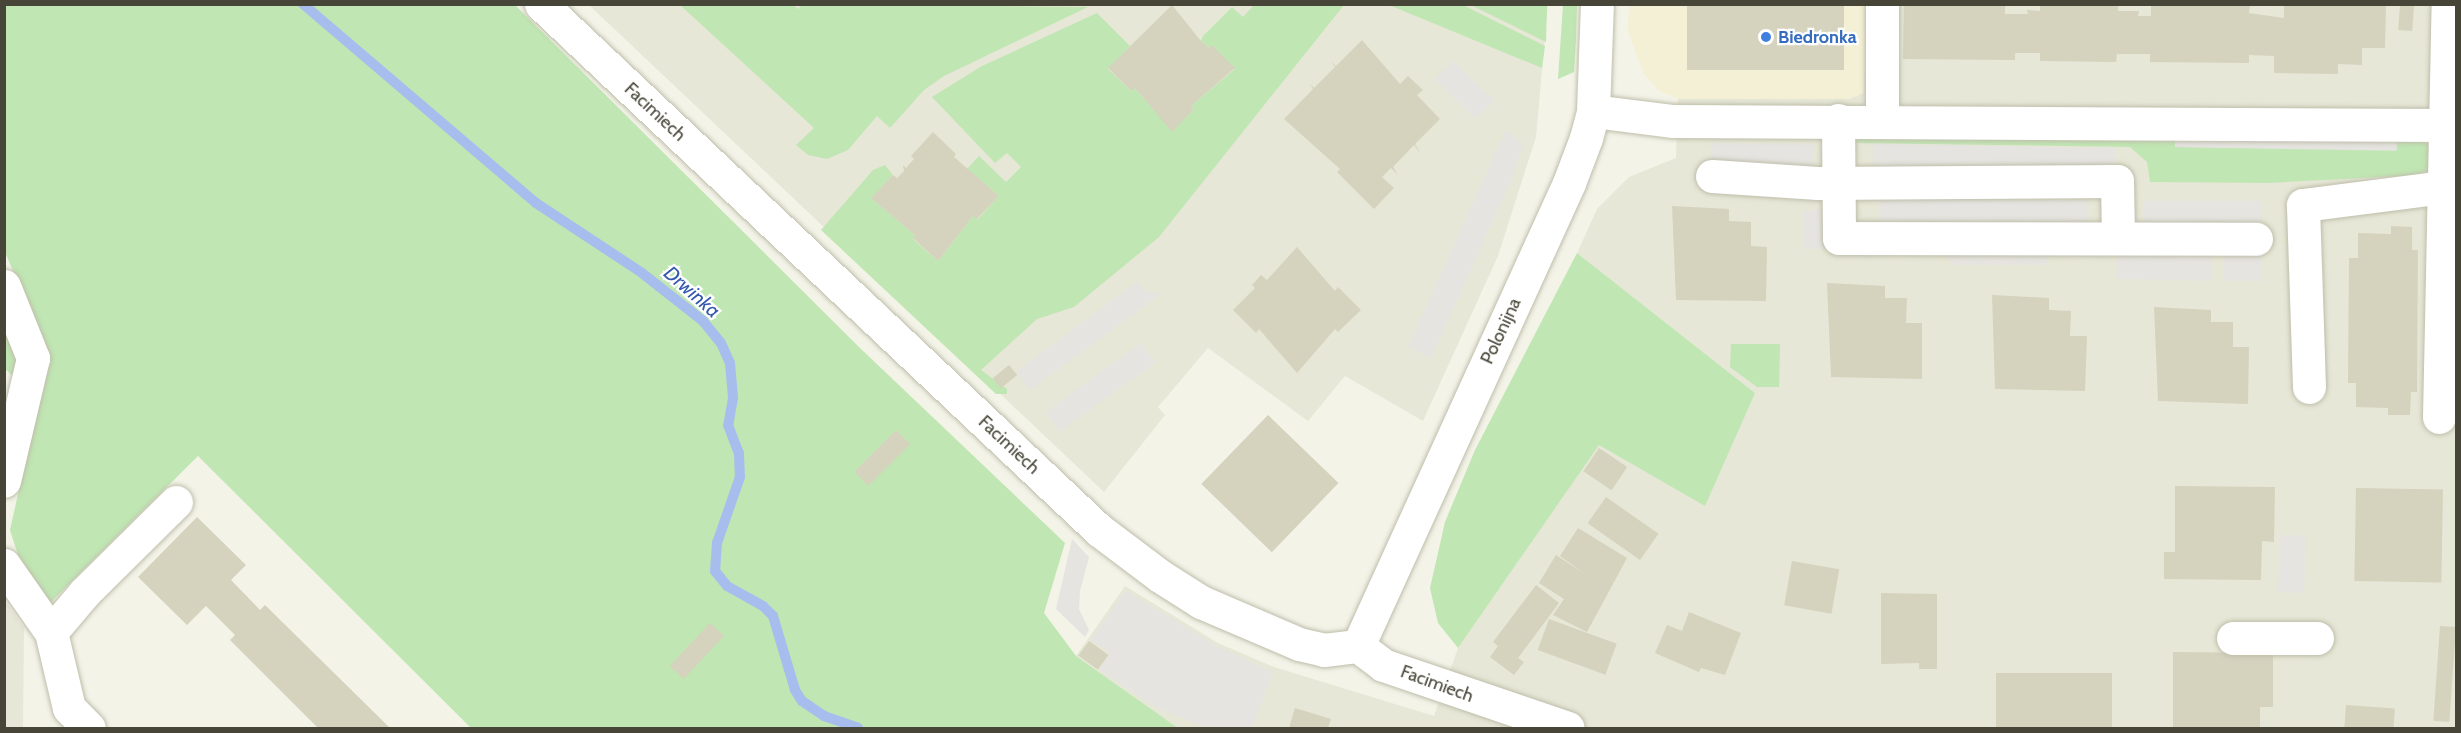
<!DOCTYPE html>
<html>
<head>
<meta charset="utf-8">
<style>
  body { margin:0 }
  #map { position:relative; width:2461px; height:733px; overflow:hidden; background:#f3f3e8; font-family:Cabin,sans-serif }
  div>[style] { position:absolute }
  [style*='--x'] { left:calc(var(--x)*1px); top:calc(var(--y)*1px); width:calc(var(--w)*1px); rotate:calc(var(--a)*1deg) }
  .residential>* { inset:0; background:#e7e7d7 }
  .commercial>* { inset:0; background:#f4f0d5 }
  .green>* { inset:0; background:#c0e6b3 }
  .parking>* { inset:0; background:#e5e4e0; transform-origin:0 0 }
  .stream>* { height:10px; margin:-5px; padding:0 5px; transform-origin:5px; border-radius:5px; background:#a7bded }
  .building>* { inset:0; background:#d5d2be; transform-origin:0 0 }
  .roads { filter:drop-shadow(0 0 2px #bfbeab) drop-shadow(0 0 2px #bfbeab) }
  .minor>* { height:33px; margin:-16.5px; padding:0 16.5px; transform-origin:16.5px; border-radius:16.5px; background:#fff }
  .dots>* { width:16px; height:16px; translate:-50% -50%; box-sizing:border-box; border:3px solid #fff; border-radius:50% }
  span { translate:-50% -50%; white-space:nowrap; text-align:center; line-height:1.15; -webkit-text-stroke:4.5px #fff; paint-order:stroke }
  .shop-label { font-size:18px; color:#366cbe; font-weight:700 }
  .left { translate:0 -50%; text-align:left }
  .street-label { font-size:18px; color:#474537 }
  .water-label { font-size:20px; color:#3458ae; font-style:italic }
  .frame { position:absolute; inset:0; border:6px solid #474537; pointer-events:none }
</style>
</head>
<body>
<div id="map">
  <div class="residential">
    <div style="clip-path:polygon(1548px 4px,1536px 137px,1498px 256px,1423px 421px,1345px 376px,1308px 421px,1208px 348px,1158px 407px,1165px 415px,1104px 492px,589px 5px)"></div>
    <div style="clip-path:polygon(1866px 5px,2456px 5px,2456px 728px,1178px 728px,1076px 656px,1125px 586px,1218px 643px,1274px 667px,1434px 716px,1458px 648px,1599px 444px,1755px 393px,1577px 253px,1597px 209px,1629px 177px,1676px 158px,1678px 99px,1849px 99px)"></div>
    <div style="clip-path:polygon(4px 599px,24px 628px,23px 728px,5px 728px)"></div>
  </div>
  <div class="commercial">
    <div style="clip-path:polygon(1629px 5px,1866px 5px,1864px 93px,1849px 99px,1678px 99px,1658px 90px,1643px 73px,1628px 31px)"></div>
  </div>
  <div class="green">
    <div style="clip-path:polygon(4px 5px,515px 5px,861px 349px,1065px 543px,1044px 613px,1076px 656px,1178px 728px,471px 728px,198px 456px,45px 608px,23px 571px,10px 530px,45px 372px,46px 349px,5px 252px)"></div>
    <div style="clip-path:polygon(793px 5px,798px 9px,803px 4px,1088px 7px,944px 76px,924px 90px,890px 128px,877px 116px,848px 150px,827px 159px,808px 155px,796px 145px,814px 128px,680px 5px)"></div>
    <div style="clip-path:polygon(1254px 5px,1344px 5px,1159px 237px,1074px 307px,1037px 319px,981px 370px,1007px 389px,1007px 394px,996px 394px,821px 230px,873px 170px,885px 165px,893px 175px,871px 198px,915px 235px,913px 239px,938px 261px,973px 216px,978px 219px,999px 196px,967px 169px,979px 156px,1006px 182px,1021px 167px,1007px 153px,995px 163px,932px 97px,982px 66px,1097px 13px,1130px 46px,1108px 69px,1131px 91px,1135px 88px,1172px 131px,1194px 109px,1191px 106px,1235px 69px,1212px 45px,1209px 48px,1201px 41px,1203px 36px,1232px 7px,1243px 17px)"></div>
    <div style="clip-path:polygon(1389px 5px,1463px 5px,1545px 46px,1542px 68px)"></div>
    <div style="clip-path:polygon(1471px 5px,1547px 5px,1546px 42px)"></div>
    <div style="clip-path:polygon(1563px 5px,1577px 5px,1576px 40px,1574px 72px,1558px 79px)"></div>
    <div style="clip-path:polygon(2175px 134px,2175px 147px,2396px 150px,2397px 137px,2415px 137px,2431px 147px,2429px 170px,2418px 175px,2268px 183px,2150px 182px,2147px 162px,2130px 147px,1854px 143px,1862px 138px)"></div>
    <div style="clip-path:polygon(1577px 253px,1755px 393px,1705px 506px,1599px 445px,1458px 648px,1438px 623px,1430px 588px,1445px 522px,1475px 450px)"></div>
    <div style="clip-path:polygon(4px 316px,21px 350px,21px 383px,5px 369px)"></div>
    <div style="clip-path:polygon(1731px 344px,1780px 344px,1779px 387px,1757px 387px,1730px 367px)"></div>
  </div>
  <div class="parking">
    <div style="left:1453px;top:61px;width:57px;height:26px;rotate:44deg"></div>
    <div style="clip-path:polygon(1506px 130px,1523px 144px,1511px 180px,1431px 358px,1408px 347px)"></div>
    <div style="left:2175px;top:134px;width:222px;height:13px;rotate:1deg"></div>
    <div style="left:1711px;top:143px;width:102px;height:21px;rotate:1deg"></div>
    <div style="left:1873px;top:144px;width:242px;height:25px;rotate:1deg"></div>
    <div style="left:1880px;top:197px;width:207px;height:27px;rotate:1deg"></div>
    <div style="left:2143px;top:201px;width:119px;height:26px"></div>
    <div style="left:1804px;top:210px;width:27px;height:39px"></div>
    <div style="clip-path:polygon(1941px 251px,2048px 252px,2048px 265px,1954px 265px)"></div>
    <div style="left:2118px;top:253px;width:94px;height:26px;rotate:1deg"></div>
    <div style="left:2224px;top:254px;width:37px;height:27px"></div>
    <div style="clip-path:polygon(1137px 282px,1147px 292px,1161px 294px,1030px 390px,1016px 372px)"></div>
    <div style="left:1141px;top:343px;width:24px;height:118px;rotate:54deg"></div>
    <div style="left:2280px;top:535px;width:26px;height:57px;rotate:2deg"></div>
    <div style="clip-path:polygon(1072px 539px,1089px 557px,1080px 591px,1079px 609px,1089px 630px,1085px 637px,1056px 609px)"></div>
    <div style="clip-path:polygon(1126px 591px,1218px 647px,1273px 672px,1252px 728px,1207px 728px,1156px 707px,1099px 670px,1110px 653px,1091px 640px)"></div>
  </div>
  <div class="stream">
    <div style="--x:303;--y:4;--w:306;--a:40.5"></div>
    <div style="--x:536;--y:203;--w:127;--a:33.4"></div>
    <div style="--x:642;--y:273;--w:78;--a:38.2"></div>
    <div style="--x:703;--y:321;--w:28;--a:51"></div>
    <div style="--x:721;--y:343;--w:22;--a:66"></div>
    <div style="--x:730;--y:363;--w:35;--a:85"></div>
    <div style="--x:733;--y:398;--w:27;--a:100"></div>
    <div style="--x:728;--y:425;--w:30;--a:69"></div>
    <div style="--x:739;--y:453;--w:24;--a:88"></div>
    <div style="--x:740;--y:477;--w:70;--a:109.2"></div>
    <div style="--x:717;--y:543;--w:28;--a:94"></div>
    <div style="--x:715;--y:571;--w:19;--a:51"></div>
    <div style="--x:727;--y:586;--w:41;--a:29.1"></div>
    <div style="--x:763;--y:606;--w:14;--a:45"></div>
    <div style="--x:773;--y:616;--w:77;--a:73.4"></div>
    <div style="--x:795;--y:690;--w:13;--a:58"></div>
    <div style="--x:802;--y:701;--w:27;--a:34"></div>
    <div style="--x:824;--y:716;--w:36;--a:19"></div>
  </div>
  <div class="building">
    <div style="left:1687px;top:4px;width:157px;height:66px"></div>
    <div style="clip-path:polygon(1904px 4px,2005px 4px,2005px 14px,2028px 14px,2027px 10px,2040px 11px,2040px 4px,2118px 4px,2118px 11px,2139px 11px,2138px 16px,2151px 16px,2151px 4px,2250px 4px,2249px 13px,2284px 18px,2284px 4px,2386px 5px,2385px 48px,2362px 48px,2362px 65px,2338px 64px,2338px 74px,2274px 73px,2274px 56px,2249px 55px,2249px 63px,2150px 62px,2150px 54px,2117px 54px,2116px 62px,2040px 61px,2040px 53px,2015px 53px,2015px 60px,1903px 59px)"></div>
    <div style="clip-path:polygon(1172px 5px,1201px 41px,1209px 48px,1212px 45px,1235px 68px,1191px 106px,1194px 109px,1172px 132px,1135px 88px,1131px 91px,1108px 68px)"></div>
    <div style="left:2400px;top:5px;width:14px;height:25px;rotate:4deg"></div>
    <div style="clip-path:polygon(1362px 40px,1400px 84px,1408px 76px,1423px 90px,1417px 95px,1440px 119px,1415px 144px,1420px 153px,1414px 145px,1393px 167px,1398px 175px,1391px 168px,1382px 177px,1394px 188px,1374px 209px,1337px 172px,1340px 169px,1284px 119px,1313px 89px,1310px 84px,1314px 88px,1335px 67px,1331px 61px,1336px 66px)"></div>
    <div style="clip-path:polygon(933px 132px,956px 154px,954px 157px,999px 196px,977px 219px,973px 216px,938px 261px,913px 238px,915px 235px,871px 198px,893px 175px,897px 178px,904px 171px,903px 165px,906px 168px,914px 159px,911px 156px)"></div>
    <div style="clip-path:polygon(1672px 206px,1729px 209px,1729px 221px,1751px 222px,1751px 246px,1767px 247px,1766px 301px,1676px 300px)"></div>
    <div style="clip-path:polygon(2391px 226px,2412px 227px,2412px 250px,2418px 250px,2417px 392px,2411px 392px,2410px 415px,2388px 415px,2388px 408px,2356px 407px,2356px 383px,2348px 383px,2349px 258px,2358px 258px,2358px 233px,2391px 234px)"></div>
    <div style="clip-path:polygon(1297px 247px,1335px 291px,1338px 287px,1361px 310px,1338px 332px,1335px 329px,1297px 373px,1259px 329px,1256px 333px,1233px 310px,1255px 288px,1252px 285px,1261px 275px,1267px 280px)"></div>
    <div style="clip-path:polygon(1827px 283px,1885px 286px,1885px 298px,1907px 298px,1906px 323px,1922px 323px,1922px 379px,1831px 377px)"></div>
    <div style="clip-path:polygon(1992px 295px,2049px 298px,2049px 310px,2071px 311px,2070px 336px,2087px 336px,2085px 391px,1995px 389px)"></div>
    <div style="clip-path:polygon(2154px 307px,2211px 310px,2211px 322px,2233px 322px,2233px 347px,2249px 347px,2248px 404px,2158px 401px)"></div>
    <div style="left:1009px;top:365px;width:13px;height:21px;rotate:51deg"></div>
    <div style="left:1268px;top:415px;width:98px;height:96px;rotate:44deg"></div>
    <div style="left:896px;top:430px;width:20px;height:59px;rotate:45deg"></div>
    <div style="left:1599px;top:448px;width:34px;height:28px;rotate:34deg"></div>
    <div style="clip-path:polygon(2175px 486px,2275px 487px,2274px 542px,2262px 541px,2261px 580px,2164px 579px,2164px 552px,2175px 552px)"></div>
    <div style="left:2356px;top:488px;width:87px;height:93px;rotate:1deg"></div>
    <div style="left:1606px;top:497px;width:64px;height:32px;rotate:35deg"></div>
    <div style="clip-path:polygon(197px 517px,246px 565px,231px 580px,260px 610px,265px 605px,390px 728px,318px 728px,230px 640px,235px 635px,206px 606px,187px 625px,138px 577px)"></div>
    <div style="clip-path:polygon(1578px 528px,1627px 558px,1587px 632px,1553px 615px,1564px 599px,1539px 583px,1556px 555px,1585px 574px,1560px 556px)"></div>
    <div style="left:1792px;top:561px;width:48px;height:45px;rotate:10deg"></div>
    <div style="clip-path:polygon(1536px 585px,1559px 603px,1518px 658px,1524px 662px,1514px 675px,1490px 657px,1498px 646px,1493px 642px)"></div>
    <div style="clip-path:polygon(1881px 593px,1937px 594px,1937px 669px,1919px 669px,1919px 663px,1881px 664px)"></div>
    <div style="clip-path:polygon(1689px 612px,1741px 633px,1725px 675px,1701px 668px,1699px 672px,1655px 653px,1667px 625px,1682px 631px)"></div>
    <div style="left:1549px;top:619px;width:72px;height:33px;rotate:20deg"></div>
    <div style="left:710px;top:623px;width:19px;height:59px;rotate:43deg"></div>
    <div style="left:2440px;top:626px;width:16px;height:95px;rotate:4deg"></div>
    <div style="left:1089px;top:641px;width:24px;height:18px;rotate:36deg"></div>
    <div style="clip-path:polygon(2173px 652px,2273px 653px,2273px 707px,2260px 707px,2260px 728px,2173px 728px)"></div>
    <div style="left:1996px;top:673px;width:116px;height:55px"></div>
    <div style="left:2346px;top:705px;width:49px;height:23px;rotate:4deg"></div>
    <div style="clip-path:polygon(1295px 708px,1331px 719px,1328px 728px,1289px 728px)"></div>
  </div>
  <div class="roads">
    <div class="minor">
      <div style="--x:541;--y:4;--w:767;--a:43.31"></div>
      <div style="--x:1099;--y:530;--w:76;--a:37"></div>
      <div style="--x:1160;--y:576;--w:49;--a:32.4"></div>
      <div style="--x:1201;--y:602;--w:107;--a:23.2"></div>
      <div style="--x:1299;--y:644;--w:26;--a:13"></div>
      <div style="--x:1324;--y:650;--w:34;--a:-7"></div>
      <div style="--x:1358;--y:646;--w:31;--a:37"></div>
      <div style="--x:1383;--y:665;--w:195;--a:18.8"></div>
      <div style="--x:1593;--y:111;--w:81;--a:7.1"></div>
      <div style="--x:1673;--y:121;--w:772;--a:0.3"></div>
      <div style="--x:1882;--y:119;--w:115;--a:-90"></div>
      <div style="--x:1838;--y:120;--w:118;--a:89.5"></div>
      <div style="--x:1839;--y:238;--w:417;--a:0.1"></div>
      <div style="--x:1712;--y:176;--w:106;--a:3.8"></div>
      <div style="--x:1818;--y:183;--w:299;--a:-0.4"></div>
      <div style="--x:2117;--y:181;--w:57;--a:89"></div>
      <div style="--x:4;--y:286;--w:78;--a:68.1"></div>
      <div style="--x:33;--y:358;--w:126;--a:103.3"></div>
      <div style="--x:2309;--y:387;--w:182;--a:-91.9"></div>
      <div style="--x:2303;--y:205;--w:142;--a:-7.3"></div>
      <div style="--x:2439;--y:417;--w:413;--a:-88.8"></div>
      <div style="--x:4;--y:565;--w:82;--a:55"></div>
      <div style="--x:51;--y:632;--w:78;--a:76.7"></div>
      <div style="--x:69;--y:708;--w:28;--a:45"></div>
      <div style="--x:51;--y:632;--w:52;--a:-49.6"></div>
      <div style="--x:85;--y:592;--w:128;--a:-44.7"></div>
      <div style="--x:2233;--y:638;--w:84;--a:0"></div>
      <div style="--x:1358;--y:646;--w:509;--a:-65.5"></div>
      <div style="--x:1569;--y:183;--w:48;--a:-69.3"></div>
      <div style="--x:1586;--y:138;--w:28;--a:-75"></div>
      <div style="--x:1593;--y:111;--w:107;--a:-87.9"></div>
    </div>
  </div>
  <div class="dots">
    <div style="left:1766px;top:37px;background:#3f7fe0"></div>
  </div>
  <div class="shop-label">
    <span class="left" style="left:1778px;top:37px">Biedronka</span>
  </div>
  <div class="street-label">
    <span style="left:655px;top:112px;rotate:43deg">Facimiech</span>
    <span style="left:1501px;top:331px;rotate:-65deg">Polonijna</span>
    <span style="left:1009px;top:445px;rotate:43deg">Facimiech</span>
    <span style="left:1437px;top:684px;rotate:20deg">Facimiech</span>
  </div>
  <div class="water-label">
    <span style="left:692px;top:292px;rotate:41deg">Drwinka</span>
  </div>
  <div class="frame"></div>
</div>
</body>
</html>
